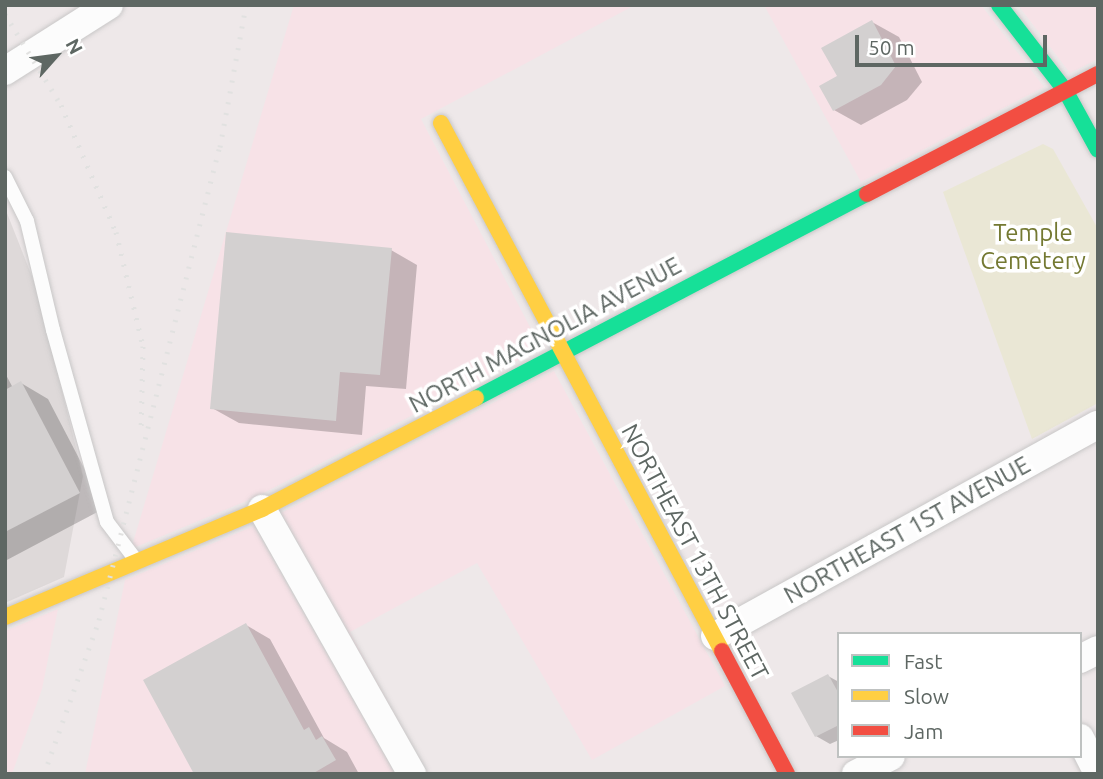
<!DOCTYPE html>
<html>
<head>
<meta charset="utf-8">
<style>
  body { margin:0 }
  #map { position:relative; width:1103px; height:779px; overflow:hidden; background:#eee8e9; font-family:Ubuntu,sans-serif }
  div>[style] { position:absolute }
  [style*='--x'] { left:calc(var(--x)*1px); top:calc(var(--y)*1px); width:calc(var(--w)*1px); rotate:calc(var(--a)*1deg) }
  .commercial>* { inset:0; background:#f7e2e7 }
  .industrial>* { inset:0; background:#ded9d9 }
  .green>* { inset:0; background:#eae7d5 }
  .shadow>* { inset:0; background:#0003 }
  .building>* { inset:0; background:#d3d0d0 }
  .roads { filter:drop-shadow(0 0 2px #c8c7c7) drop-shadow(0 0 2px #c8c7c7) }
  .lane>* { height:14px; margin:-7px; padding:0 7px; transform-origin:7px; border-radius:7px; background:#fcfcfc }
  .street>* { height:28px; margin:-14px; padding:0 14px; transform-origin:14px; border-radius:14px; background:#fcfcfc }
  .fast>* { height:16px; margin:-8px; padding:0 8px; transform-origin:8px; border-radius:8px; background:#16e098 }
  .slow>* { height:16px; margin:-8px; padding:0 8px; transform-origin:8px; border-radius:8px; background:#ffcf43 }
  .jam>* { height:16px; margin:-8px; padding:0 8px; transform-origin:8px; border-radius:8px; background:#f24e42 }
  .rail>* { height:5px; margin-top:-2.5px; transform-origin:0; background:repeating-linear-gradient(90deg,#e1e1e0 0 2px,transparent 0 11px) }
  span { translate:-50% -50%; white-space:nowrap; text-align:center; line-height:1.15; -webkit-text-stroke:7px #fff; paint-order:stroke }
  .park-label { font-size:24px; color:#747932 }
  .street-label { font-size:24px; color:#5e6763 }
  .frame { position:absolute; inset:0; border:7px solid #5e6763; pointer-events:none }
  .legend { position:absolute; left:837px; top:632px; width:245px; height:126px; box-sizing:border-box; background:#fff; border:2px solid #bfc2c1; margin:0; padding:9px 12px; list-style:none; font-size:21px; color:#5e6763 }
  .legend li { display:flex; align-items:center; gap:14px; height:35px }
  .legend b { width:35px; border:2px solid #bfc2c1 }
  .north { position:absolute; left:21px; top:21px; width:70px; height:70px; -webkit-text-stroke:5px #fff; paint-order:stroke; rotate:62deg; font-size:19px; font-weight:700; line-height:28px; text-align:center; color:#5e6763 }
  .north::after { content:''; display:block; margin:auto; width:24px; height:32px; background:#5e6763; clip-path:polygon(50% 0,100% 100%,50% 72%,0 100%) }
  .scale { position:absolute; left:855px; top:35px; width:192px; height:32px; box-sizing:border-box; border:4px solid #5e6763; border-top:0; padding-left:9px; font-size:21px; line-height:24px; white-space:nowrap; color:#5e6763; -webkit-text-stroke:5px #fff; paint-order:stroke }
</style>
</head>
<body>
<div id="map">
  <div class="commercial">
    <div style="clip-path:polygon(294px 5px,635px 5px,421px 119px,541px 348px,256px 497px,131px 549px)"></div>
    <div style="clip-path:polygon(764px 5px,981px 5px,1044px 87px,861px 182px)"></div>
    <div style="clip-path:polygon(1018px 5px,1098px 5px,1098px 59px,1070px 73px)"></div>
    <div style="clip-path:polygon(554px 371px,725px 686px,592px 760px,477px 563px,350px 632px,411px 743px,281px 513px)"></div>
    <div style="clip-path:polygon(254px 526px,395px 774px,85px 774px,125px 580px)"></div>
    <div style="clip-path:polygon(58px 609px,42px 689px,12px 774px,5px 774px,5px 631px)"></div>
  </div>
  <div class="industrial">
    <div style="clip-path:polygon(5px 208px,37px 289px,83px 476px,64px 577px,5px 603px)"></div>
  </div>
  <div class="green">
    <div style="clip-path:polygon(1043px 144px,1053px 149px,1098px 229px,1098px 403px,1032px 439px,943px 192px)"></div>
  </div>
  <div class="shadow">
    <div style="clip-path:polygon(872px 22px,899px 37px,922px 82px,907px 100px,861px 125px,834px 110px,839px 77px)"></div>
    <div style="clip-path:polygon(391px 250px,417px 265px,406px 389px,366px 386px,362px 435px,239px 423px,212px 408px)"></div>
    <div style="clip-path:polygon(5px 373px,13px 388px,21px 383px,48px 399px,105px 508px,5px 561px)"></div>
    <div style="clip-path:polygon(246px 625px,270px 639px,324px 738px,347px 752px,359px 774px,199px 774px)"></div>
    <div style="clip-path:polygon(828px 676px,839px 682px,839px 740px,830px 744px,816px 736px)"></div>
  </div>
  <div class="building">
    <div style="clip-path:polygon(872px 20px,896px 66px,881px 85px,833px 111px,819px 86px,837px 76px,821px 48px)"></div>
    <div style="clip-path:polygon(226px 232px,392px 248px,380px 375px,340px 372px,336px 421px,210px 409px)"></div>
    <div style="clip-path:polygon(21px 381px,80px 493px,5px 532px,5px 390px)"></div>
    <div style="clip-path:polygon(246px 623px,304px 730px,309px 727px,316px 740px,322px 736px,336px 760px,312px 774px,194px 774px,143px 680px)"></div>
    <div style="clip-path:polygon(828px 674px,839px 694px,839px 725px,815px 737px,791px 693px)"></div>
  </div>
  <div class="roads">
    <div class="lane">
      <div style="--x:5;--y:177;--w:49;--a:63.4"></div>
      <div style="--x:27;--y:221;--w:112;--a:76.6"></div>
      <div style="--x:53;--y:330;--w:199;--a:74.3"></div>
      <div style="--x:107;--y:522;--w:48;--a:52.7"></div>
    </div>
    <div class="street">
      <div style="--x:5;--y:71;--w:123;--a:-32.4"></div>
      <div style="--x:262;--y:509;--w:305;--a:60.5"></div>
      <div style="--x:715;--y:636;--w:437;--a:-28.9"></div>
      <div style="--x:1080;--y:659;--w:20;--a:-27"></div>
      <div style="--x:1080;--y:738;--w:39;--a:63"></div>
      <div style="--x:856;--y:774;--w:39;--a:-27"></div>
    </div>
    <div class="fast">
      <div style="--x:999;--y:5;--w:108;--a:52.2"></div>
      <div style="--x:1065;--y:90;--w:68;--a:61.2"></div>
      <div style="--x:476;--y:398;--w:441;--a:-27.6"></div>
    </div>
    <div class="slow">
      <div style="--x:441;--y:123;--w:598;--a:61.98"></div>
      <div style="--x:5;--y:617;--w:279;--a:-22.8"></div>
      <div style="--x:262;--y:509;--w:241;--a:-27.4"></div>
    </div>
    <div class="jam">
      <div style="--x:867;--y:194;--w:260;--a:-27.5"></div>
      <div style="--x:722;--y:651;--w:139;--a:62.1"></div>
    </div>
  </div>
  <div class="rail">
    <div style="--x:5;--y:14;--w:107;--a:58.4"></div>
    <div style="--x:61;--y:105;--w:138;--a:66.6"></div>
    <div style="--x:116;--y:232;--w:117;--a:76.7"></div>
    <div style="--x:143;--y:346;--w:85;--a:91.3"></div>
    <div style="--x:44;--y:774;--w:164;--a:-70.3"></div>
    <div style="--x:99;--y:620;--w:488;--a:-75.7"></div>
    <div style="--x:220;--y:147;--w:144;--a:-79.6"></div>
  </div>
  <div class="park-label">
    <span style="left:1033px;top:247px">Temple<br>Cemetery</span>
  </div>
  <div class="street-label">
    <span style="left:545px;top:335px;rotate:-28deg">NORTH MAGNOLIA AVENUE</span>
    <span style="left:907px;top:530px;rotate:-29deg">NORTHEAST 1ST AVENUE</span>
    <span style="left:695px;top:552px;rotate:62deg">NORTHEAST 13TH STREET</span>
  </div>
  <div class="frame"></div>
  <ul class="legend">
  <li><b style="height:9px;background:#16e098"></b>Fast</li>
  <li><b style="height:9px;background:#ffcf43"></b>Slow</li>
  <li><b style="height:9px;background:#f24e42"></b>Jam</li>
  </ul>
  <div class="north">N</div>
  <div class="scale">50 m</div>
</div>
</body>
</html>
